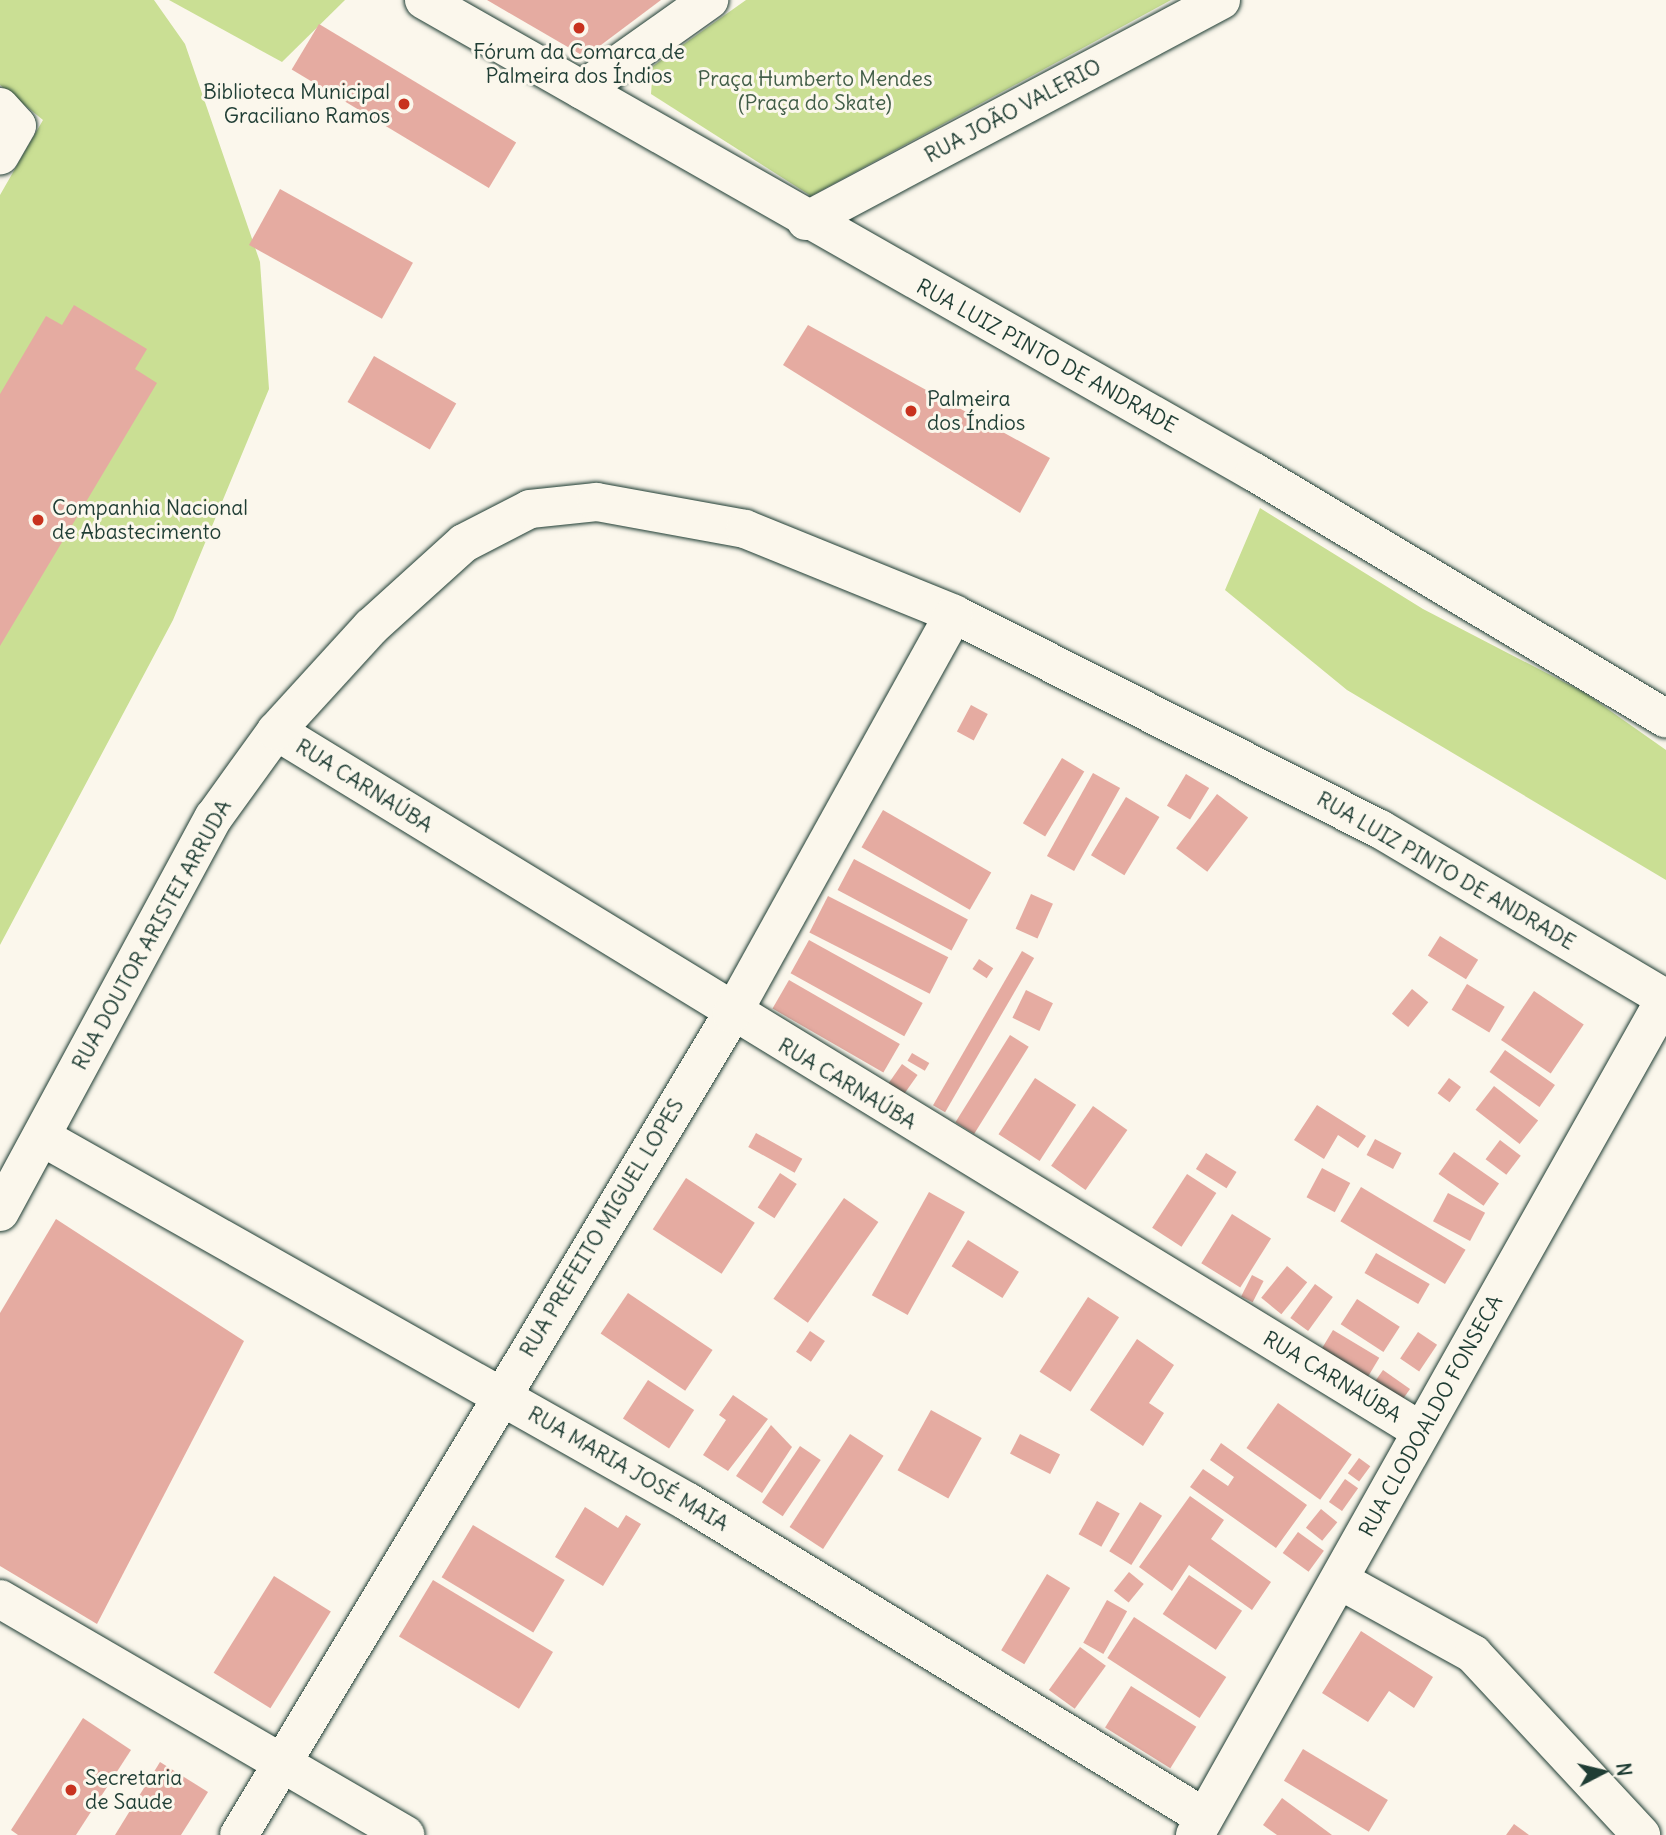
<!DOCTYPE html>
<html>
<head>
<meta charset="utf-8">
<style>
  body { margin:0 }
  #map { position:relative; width:1666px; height:1835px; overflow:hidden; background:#fbf7ec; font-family:Delius,sans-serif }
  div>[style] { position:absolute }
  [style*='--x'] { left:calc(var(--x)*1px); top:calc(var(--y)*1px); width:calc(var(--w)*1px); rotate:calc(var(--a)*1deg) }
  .green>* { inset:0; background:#cadf94 }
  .building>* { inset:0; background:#e5aba1; transform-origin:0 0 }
  .roads { filter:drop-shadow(0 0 2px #1f3d34) drop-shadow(0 0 2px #1f3d34) }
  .minor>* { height:38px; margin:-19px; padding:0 19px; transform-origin:19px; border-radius:19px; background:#fbf7ec }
  .dots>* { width:19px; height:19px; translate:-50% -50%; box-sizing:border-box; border:4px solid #fbf7ec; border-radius:50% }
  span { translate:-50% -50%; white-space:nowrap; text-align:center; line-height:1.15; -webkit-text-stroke:6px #fbf7ec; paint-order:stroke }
  .poi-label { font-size:21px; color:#1f3d34 }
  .right { translate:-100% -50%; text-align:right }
  .left { translate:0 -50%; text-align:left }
  .park-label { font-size:21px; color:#415d47 }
  .street-label { font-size:21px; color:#1f3d34 }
  .north { position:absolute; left:1568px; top:1737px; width:70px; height:70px; -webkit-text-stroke:5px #fbf7ec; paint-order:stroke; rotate:83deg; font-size:19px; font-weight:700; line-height:28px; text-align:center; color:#1f3d34 }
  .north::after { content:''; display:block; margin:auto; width:24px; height:32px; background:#1f3d34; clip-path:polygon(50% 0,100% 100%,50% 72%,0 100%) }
</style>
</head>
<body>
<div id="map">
  <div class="green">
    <div style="clip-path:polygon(0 0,154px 0,185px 44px,260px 262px,269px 389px,173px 620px,0 945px,0 195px,43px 120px,0 85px)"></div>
    <div style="clip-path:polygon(169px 0,345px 0,282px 62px)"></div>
    <div style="clip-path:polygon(746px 0,1171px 0,811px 196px,651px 94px,653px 66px)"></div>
    <div style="clip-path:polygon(1260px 508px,1423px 609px,1585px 693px,1666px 750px,1666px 880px,1347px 690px,1225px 590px)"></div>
  </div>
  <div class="building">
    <div style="clip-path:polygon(487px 0,661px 0,585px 57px)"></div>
    <div style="left:319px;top:24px;width:230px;height:53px;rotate:31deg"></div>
    <div style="left:280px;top:189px;width:152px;height:64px;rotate:29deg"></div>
    <div style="clip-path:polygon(74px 305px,147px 349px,135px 369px,157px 383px,0 646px,0 394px,46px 316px,62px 325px)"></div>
    <div style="clip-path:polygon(808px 325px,1050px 458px,1020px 513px,783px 365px)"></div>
    <div style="left:374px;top:356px;width:95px;height:53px;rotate:30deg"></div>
    <div style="left:971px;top:705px;width:19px;height:30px;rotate:28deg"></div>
    <div style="left:1062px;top:758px;width:26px;height:76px;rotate:31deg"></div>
    <div style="left:1093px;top:773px;width:31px;height:95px;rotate:29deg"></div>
    <div style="left:1186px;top:774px;width:27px;height:37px;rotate:31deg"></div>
    <div style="left:1217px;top:794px;width:39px;height:68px;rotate:37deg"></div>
    <div style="left:1126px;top:797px;width:39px;height:68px;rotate:31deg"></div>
    <div style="left:883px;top:810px;width:125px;height:43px;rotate:30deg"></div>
    <div style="left:854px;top:859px;width:129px;height:35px;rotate:28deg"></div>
    <div style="left:1031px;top:894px;width:24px;height:38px;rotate:24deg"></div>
    <div style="left:828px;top:896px;width:135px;height:41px;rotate:27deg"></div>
    <div style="left:1440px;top:936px;width:45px;height:23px;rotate:32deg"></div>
    <div style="left:809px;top:940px;width:130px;height:38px;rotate:29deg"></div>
    <div style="left:1022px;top:951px;width:14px;height:178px;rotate:30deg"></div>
    <div style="left:979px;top:959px;width:17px;height:12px;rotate:33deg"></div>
    <div style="left:789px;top:980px;width:128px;height:33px;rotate:30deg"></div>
    <div style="left:1467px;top:984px;width:44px;height:30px;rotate:31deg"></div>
    <div style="left:1412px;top:989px;width:21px;height:32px;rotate:39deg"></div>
    <div style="left:1026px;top:990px;width:30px;height:31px;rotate:26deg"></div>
    <div style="left:1534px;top:991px;width:60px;height:59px;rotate:34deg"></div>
    <div style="left:1010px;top:1035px;width:22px;height:103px;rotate:32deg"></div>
    <div style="left:1505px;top:1050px;width:61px;height:27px;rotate:35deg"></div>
    <div style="left:912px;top:1053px;width:20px;height:9px;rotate:30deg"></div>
    <div style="left:902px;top:1064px;width:19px;height:24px;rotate:35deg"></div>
    <div style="left:1035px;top:1078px;width:49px;height:67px;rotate:33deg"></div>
    <div style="left:1449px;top:1078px;width:15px;height:19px;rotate:37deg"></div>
    <div style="left:1494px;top:1086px;width:56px;height:30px;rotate:38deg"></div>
    <div style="clip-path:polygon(1317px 1105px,1366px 1136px,1358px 1148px,1338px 1135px,1324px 1159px,1294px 1140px)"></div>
    <div style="left:1093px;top:1106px;width:42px;height:73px;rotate:35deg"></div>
    <div style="left:756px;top:1133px;width:53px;height:16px;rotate:29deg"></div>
    <div style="left:1375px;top:1139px;width:30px;height:18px;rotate:28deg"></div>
    <div style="left:1500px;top:1140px;width:26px;height:24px;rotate:37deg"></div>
    <div style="left:1454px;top:1152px;width:55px;height:27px;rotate:35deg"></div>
    <div style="left:1206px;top:1153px;width:36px;height:19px;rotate:32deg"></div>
    <div style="left:1322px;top:1168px;width:32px;height:33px;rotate:28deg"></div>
    <div style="left:780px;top:1173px;width:20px;height:41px;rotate:33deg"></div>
    <div style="left:1187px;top:1174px;width:35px;height:64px;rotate:33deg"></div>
    <div style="left:686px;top:1178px;width:82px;height:61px;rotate:33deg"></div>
    <div style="left:1361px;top:1187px;width:122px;height:40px;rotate:31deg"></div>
    <div style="left:929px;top:1192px;width:41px;height:118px;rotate:29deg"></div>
    <div style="left:1448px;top:1193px;width:42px;height:32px;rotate:28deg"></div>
    <div style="left:844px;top:1198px;width:42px;height:123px;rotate:35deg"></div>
    <div style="left:1232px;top:1214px;width:46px;height:58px;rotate:32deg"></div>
    <div style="clip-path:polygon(56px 1219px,244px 1341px,97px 1624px,0 1566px,0 1313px)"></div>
    <div style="left:968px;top:1240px;width:60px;height:31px;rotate:32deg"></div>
    <div style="left:1376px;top:1253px;width:62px;height:23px;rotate:30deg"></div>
    <div style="left:1287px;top:1266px;width:26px;height:41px;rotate:39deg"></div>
    <div style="left:1252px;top:1275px;width:13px;height:24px;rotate:27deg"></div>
    <div style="left:1315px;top:1284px;width:22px;height:42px;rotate:36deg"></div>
    <div style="left:628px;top:1293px;width:102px;height:49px;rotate:34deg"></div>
    <div style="left:1088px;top:1297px;width:37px;height:89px;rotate:33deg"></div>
    <div style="left:1357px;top:1299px;width:51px;height:30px;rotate:33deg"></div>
    <div style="left:1333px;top:1330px;width:54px;height:24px;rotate:31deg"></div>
    <div style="left:810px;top:1331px;width:18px;height:25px;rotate:34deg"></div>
    <div style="left:1418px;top:1332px;width:23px;height:32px;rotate:34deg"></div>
    <div style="clip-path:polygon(1137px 1339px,1174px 1365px,1149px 1403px,1164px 1413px,1143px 1446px,1090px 1410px)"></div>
    <div style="left:1383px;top:1370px;width:33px;height:13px;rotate:35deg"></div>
    <div style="left:648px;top:1380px;width:55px;height:46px;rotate:33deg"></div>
    <div style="clip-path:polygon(733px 1395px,768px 1419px,728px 1471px,703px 1455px,726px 1420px,719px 1415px)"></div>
    <div style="left:1278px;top:1403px;width:90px;height:55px;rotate:35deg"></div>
    <div style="left:931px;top:1410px;width:58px;height:69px;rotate:29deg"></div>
    <div style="clip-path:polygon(771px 1425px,792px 1447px,762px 1493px,736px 1476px)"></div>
    <div style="left:850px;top:1434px;width:40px;height:111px;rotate:33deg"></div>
    <div style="left:1020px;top:1434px;width:45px;height:22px;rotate:27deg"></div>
    <div style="clip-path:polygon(1221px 1443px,1307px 1505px,1276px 1548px,1190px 1487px,1203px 1469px,1228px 1486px,1234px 1477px,1210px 1460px)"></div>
    <div style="left:800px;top:1446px;width:25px;height:68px;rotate:34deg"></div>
    <div style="left:1359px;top:1458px;width:14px;height:19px;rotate:36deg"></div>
    <div style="left:1345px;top:1479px;width:16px;height:28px;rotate:35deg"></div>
    <div style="clip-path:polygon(1190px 1496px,1224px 1520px,1211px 1539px,1271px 1582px,1252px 1610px,1189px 1565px,1172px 1591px,1139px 1567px)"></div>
    <div style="left:1097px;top:1501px;width:26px;height:38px;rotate:29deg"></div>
    <div style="left:1140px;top:1502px;width:26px;height:58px;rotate:32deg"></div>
    <div style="clip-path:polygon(585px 1507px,618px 1528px,626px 1515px,641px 1524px,603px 1586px,555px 1557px)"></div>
    <div style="left:1321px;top:1509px;width:21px;height:24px;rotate:39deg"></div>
    <div style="left:473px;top:1525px;width:107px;height:61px;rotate:31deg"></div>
    <div style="left:1298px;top:1532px;width:32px;height:26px;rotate:36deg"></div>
    <div style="left:1129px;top:1572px;width:19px;height:24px;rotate:39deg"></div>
    <div style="left:1047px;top:1574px;width:27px;height:89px;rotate:31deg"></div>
    <div style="left:1189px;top:1575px;width:64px;height:47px;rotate:34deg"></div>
    <div style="left:274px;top:1576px;width:67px;height:114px;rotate:32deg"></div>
    <div style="left:433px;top:1580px;width:140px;height:66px;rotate:31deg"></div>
    <div style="left:1107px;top:1600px;width:23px;height:49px;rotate:29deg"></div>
    <div style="left:1134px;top:1617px;width:110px;height:49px;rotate:33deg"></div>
    <div style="clip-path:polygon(1361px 1631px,1433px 1677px,1414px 1708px,1389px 1691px,1368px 1722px,1322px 1693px)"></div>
    <div style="left:1080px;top:1647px;width:32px;height:53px;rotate:36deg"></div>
    <div style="left:1131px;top:1686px;width:77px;height:49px;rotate:32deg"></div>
    <div style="clip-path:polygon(83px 1718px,131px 1750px,76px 1835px,18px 1835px,11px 1830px)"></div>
    <div style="left:1303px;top:1749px;width:99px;height:37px;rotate:31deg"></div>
    <div style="clip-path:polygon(160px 1762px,208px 1792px,181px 1835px,115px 1835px)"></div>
    <div style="clip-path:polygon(1282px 1798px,1332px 1835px,1277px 1835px,1263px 1825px)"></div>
    <div style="clip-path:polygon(1514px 1824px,1529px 1835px,1506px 1835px)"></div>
  </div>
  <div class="roads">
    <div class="minor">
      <div style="--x:424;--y:0;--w:955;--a:29.63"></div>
      <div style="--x:1254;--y:472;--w:480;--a:30.9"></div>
      <div style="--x:582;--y:90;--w:156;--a:-35.3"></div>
      <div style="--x:0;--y:107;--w:25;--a:48"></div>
      <div style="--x:17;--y:126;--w:34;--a:120"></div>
      <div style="--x:806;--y:221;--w:470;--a:-28"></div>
      <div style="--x:276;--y:731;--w:1342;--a:31.44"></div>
      <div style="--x:42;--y:1137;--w:742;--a:29.47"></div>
      <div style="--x:688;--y:1502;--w:605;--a:31.4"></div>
      <div style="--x:0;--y:1212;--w:449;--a:-61.6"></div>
      <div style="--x:214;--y:817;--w:106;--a:-54.2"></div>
      <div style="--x:276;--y:731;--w:141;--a:-47.6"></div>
      <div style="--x:371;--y:627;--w:125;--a:-42.1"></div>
      <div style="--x:464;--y:543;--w:74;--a:-27.3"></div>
      <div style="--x:530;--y:509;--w:67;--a:-6"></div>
      <div style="--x:597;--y:502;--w:150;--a:10.3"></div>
      <div style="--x:745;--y:529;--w:226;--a:22.1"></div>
      <div style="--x:954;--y:614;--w:477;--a:26.8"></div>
      <div style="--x:1380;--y:829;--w:331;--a:30.7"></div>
      <div style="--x:1341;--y:1581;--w:151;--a:28.9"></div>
      <div style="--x:1473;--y:1654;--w:247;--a:47.1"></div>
      <div style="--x:0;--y:1599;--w:469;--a:30.2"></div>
      <div style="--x:239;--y:1835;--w:958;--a:-59.02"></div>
      <div style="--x:732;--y:1014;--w:457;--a:-61"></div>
      <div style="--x:1195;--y:1835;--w:961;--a:-60.66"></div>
    </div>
  </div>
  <div class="dots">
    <div style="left:579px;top:28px;background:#c8321e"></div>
    <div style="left:404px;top:104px;background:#c8321e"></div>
    <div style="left:911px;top:411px;background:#c8321e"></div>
    <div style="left:38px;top:520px;background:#c8321e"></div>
    <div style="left:71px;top:1790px;background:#c8321e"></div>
  </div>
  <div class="poi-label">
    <span style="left:579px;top:64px">Fórum da Comarca de<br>Palmeira dos Índios</span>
    <span class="right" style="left:390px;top:104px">Biblioteca Municipal<br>Graciliano Ramos</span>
    <span class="left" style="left:927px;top:411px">Palmeira<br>dos Índios</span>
    <span class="left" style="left:52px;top:520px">Companhia Nacional<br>de Abastecimento</span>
    <span class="left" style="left:85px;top:1790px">Secretaria<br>de Saude</span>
  </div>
  <div class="park-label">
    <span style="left:815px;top:91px">Praça Humberto Mendes<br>(Praça do Skate)</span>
  </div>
  <div class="street-label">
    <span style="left:1013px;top:111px;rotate:-28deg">RUA JOÃO VALERIO</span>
    <span style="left:1047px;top:356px;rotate:29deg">RUA LUIZ PINTO DE ANDRADE</span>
    <span style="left:364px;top:786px;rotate:32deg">RUA CARNAÚBA</span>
    <span style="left:1446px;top:871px;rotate:30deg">RUA LUIZ PINTO DE ANDRADE</span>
    <span style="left:152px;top:935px;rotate:-61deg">RUA DOUTOR ARISTEI ARRUDA</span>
    <span style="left:847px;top:1084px;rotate:31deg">RUA CARNAÚBA</span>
    <span style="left:602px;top:1228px;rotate:-59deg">RUA PREFEITO MIGUEL LOPES</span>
    <span style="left:1332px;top:1377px;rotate:31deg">RUA CARNAÚBA</span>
    <span style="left:1431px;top:1416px;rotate:-61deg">RUA CLODOALDO FONSECA</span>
    <span style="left:628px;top:1469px;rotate:30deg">RUA MARIA JOSÉ MAIA</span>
  </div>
  <div class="north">N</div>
</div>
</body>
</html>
